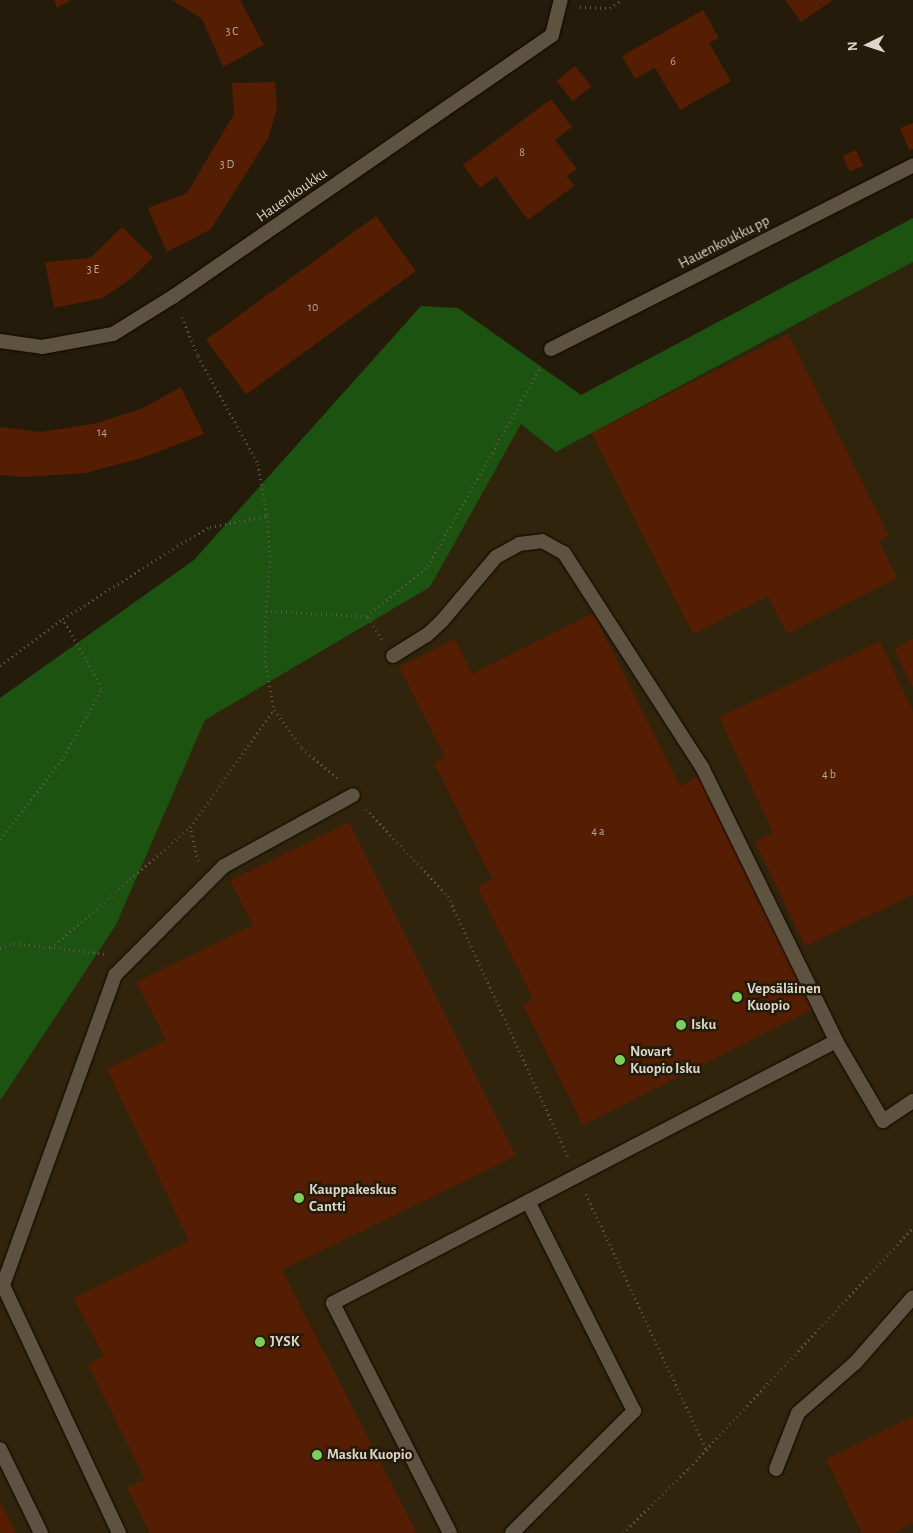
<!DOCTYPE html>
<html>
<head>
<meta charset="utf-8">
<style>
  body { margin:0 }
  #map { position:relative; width:913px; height:1533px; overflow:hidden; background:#241b0a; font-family:"Alegreya Sans",sans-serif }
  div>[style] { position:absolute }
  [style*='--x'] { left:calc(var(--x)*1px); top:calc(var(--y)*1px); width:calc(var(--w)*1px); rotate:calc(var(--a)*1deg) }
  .built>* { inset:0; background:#30240c }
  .forest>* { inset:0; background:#1d5311 }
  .building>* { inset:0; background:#551e03; transform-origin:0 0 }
  .path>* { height:3px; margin-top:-1.5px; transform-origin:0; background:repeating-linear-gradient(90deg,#5e5647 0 1px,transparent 0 5px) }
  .roads { filter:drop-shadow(0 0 1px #0d0600) drop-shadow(0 0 1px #0d0600) }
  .service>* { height:14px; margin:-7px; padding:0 7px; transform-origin:7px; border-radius:7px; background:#5d5340 }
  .minor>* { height:14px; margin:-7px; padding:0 7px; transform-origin:7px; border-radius:7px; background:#5d5340 }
  .dots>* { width:14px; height:14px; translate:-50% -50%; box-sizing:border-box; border:2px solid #241b0a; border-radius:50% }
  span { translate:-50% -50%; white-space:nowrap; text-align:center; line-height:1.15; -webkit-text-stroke:5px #241b0a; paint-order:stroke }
  .number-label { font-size:12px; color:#baa798 }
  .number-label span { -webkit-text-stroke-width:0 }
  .street-label { font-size:15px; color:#dbd5ca }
  .poi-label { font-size:15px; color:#dbd5ca; font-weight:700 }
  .left { translate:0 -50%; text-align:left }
  .north { position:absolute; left:843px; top:20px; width:50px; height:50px; -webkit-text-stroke:4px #241b0a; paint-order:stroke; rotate:266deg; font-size:14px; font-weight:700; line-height:20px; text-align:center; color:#dbd5ca }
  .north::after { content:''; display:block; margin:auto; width:18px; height:22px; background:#dbd5ca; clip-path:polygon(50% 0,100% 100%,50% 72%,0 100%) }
</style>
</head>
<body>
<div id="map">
  <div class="built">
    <div style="clip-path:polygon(913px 262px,913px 1533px,0 1533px,0 1101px,116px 925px,205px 720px,430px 587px,521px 424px,557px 451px)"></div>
  </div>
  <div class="forest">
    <div style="clip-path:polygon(913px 218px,913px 262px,556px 452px,521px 424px,430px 587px,205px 720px,116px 925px,0 1101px,0 698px,194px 560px,421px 306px,458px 308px,581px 395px)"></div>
  </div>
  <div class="building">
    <div style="clip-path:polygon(54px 0,71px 0,57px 8px)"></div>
    <div style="clip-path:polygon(172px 0,240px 0,264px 45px,223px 67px,202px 19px)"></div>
    <div style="clip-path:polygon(785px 0,833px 0,801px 22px)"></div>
    <div style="clip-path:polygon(703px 10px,719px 38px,709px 43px,731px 81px,680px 110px,655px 68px,635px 79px,622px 56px)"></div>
    <div style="left:575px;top:66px;width:26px;height:24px;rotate:51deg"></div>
    <div style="clip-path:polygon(275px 82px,277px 108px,268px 138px,211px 229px,167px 252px,148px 208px,187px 193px,234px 114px,232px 83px)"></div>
    <div style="clip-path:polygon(551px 99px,572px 127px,555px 140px,577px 169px,567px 176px,574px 186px,528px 220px,496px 176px,480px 188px,463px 165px)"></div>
    <div style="clip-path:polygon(913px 123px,913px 149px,909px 150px,900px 128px)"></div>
    <div style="left:856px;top:150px;width:17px;height:15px;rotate:65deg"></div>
    <div style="left:376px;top:216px;width:68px;height:210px;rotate:54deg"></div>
    <div style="clip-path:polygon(122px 227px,153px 257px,132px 278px,103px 298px,54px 308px,45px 262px,90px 258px)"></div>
    <div style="clip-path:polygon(788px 334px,889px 536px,879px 541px,897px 578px,787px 634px,768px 596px,693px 634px,592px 433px)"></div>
    <div style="clip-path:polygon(181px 387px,204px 434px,142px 458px,85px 473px,24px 477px,0 475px,0 427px,41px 432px,97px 423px,143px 408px)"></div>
    <div style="clip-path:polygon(593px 613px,680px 786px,699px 776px,815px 1008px,583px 1125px,523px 1005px,533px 999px,477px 887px,492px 879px,434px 763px,445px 757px,399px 667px,455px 639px,472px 674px)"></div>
    <div style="clip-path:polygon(913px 639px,913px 688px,894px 649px)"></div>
    <div style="clip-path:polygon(880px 641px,913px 712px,913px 895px,805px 946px,755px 842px,773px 833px,719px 717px)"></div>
    <div style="clip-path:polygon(349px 822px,516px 1156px,282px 1270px,417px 1533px,150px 1533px,127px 1487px,145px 1480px,88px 1365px,104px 1356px,73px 1298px,189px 1241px,107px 1069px,166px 1040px,136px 982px,253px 925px,230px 881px)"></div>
    <div style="clip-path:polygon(913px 1416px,913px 1523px,893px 1533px,862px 1533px,826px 1459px)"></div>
    <div style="clip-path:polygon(0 1501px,16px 1533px,0 1533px)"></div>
  </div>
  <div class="path">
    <div style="--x:580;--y:7;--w:30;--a:2"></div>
    <div style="--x:610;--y:8;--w:14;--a:-34"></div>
    <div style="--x:182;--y:317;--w:42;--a:67.7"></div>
    <div style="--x:198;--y:356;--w:124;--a:60.9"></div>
    <div style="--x:258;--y:464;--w:53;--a:80.2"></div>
    <div style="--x:267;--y:516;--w:45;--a:86.2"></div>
    <div style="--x:270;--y:561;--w:50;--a:94.6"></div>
    <div style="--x:266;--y:611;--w:50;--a:91.1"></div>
    <div style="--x:265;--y:661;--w:50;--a:79.6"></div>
    <div style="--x:274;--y:710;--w:47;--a:53.6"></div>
    <div style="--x:302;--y:748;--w:48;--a:40.7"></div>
    <div style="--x:266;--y:611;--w:101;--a:2.8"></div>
    <div style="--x:382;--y:639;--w:27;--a:-123"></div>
    <div style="--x:367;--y:616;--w:79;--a:-39.3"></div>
    <div style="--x:428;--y:566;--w:230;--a:-60.5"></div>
    <div style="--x:0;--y:666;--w:79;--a:-36.7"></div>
    <div style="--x:63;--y:619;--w:135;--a:-32.6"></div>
    <div style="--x:177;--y:546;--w:38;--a:-30"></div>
    <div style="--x:210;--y:527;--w:58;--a:-10.9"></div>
    <div style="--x:366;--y:809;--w:120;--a:46.7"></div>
    <div style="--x:448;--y:896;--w:287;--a:65.3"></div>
    <div style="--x:0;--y:839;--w:104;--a:-52"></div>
    <div style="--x:64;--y:757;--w:79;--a:-61.2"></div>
    <div style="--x:102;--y:688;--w:79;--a:-119.5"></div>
    <div style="--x:198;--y:861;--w:35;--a:-103"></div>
    <div style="--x:190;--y:827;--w:144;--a:-54.3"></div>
    <div style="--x:0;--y:948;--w:15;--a:-20"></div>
    <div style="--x:14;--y:943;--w:93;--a:6.8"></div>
    <div style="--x:51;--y:948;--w:184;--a:-41"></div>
    <div style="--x:586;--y:1194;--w:282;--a:64.8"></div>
    <div style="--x:623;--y:1533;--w:93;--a:-44.6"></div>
    <div style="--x:689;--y:1468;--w:328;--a:-47"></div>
  </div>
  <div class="roads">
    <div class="service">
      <div style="--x:551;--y:349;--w:406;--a:-26.9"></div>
      <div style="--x:393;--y:656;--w:40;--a:-32"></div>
      <div style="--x:427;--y:635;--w:21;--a:-43"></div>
      <div style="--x:442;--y:621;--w:84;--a:-49.8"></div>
      <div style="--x:496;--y:557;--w:26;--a:-29"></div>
      <div style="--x:519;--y:544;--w:23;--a:-7"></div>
      <div style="--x:542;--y:541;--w:25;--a:29"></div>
      <div style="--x:564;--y:553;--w:255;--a:57.2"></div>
      <div style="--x:702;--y:767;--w:305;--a:63.9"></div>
      <div style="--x:0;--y:1449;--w:93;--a:64"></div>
      <div style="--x:776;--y:1469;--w:60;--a:-68.6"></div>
      <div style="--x:798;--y:1413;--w:77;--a:-41.3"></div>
      <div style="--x:856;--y:1362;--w:86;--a:-48.8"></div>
      <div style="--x:119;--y:1533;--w:274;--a:-115.1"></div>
      <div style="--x:3;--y:1285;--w:330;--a:-70.1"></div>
      <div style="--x:115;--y:975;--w:154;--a:-45"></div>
      <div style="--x:224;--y:866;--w:147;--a:-28.8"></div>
      <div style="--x:450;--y:1533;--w:258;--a:-117"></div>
      <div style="--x:333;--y:1303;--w:567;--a:-27.51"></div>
      <div style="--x:836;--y:1041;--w:93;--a:59.6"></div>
      <div style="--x:883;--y:1121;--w:36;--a:-34"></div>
      <div style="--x:512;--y:1533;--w:173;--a:-45"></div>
      <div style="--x:634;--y:1411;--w:235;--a:-116.8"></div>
    </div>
    <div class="minor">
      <div style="--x:0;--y:341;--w:42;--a:8.1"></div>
      <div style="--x:42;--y:347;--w:72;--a:-10.4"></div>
      <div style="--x:113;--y:334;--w:72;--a:-31.9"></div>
      <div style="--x:174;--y:296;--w:459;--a:-34.6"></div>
      <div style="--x:552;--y:35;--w:36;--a:-76"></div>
    </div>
  </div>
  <div class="dots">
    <div style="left:737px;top:997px;background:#79d158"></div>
    <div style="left:681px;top:1025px;background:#79d158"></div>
    <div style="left:620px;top:1060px;background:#79d158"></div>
    <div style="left:299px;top:1198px;background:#79d158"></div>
    <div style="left:260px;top:1342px;background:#79d158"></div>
    <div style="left:317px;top:1455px;background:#79d158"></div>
  </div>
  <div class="number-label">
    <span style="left:232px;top:32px">3 C</span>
    <span style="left:673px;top:62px">6</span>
    <span style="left:522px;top:153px">8</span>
    <span style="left:227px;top:165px">3 D</span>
    <span style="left:93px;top:270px">3 E</span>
    <span style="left:313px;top:308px">10</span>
    <span style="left:102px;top:433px">14</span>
    <span style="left:829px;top:775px">4 b</span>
    <span style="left:598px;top:832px">4 a</span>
  </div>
  <div class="street-label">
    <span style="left:292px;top:195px;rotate:-35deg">Hauenkoukku</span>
    <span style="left:724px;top:242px;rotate:-27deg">Hauenkoukku pp</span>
  </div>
  <div class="poi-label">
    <span class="left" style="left:747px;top:997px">Vepsäläinen<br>Kuopio</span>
    <span class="left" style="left:691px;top:1025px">Isku</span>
    <span class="left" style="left:630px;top:1060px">Novart<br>Kuopio Isku</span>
    <span class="left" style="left:309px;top:1198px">Kauppakeskus<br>Cantti</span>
    <span class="left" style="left:270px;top:1342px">JYSK</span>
    <span class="left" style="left:327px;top:1455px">Masku Kuopio</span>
  </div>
  <div class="north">N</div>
</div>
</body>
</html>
